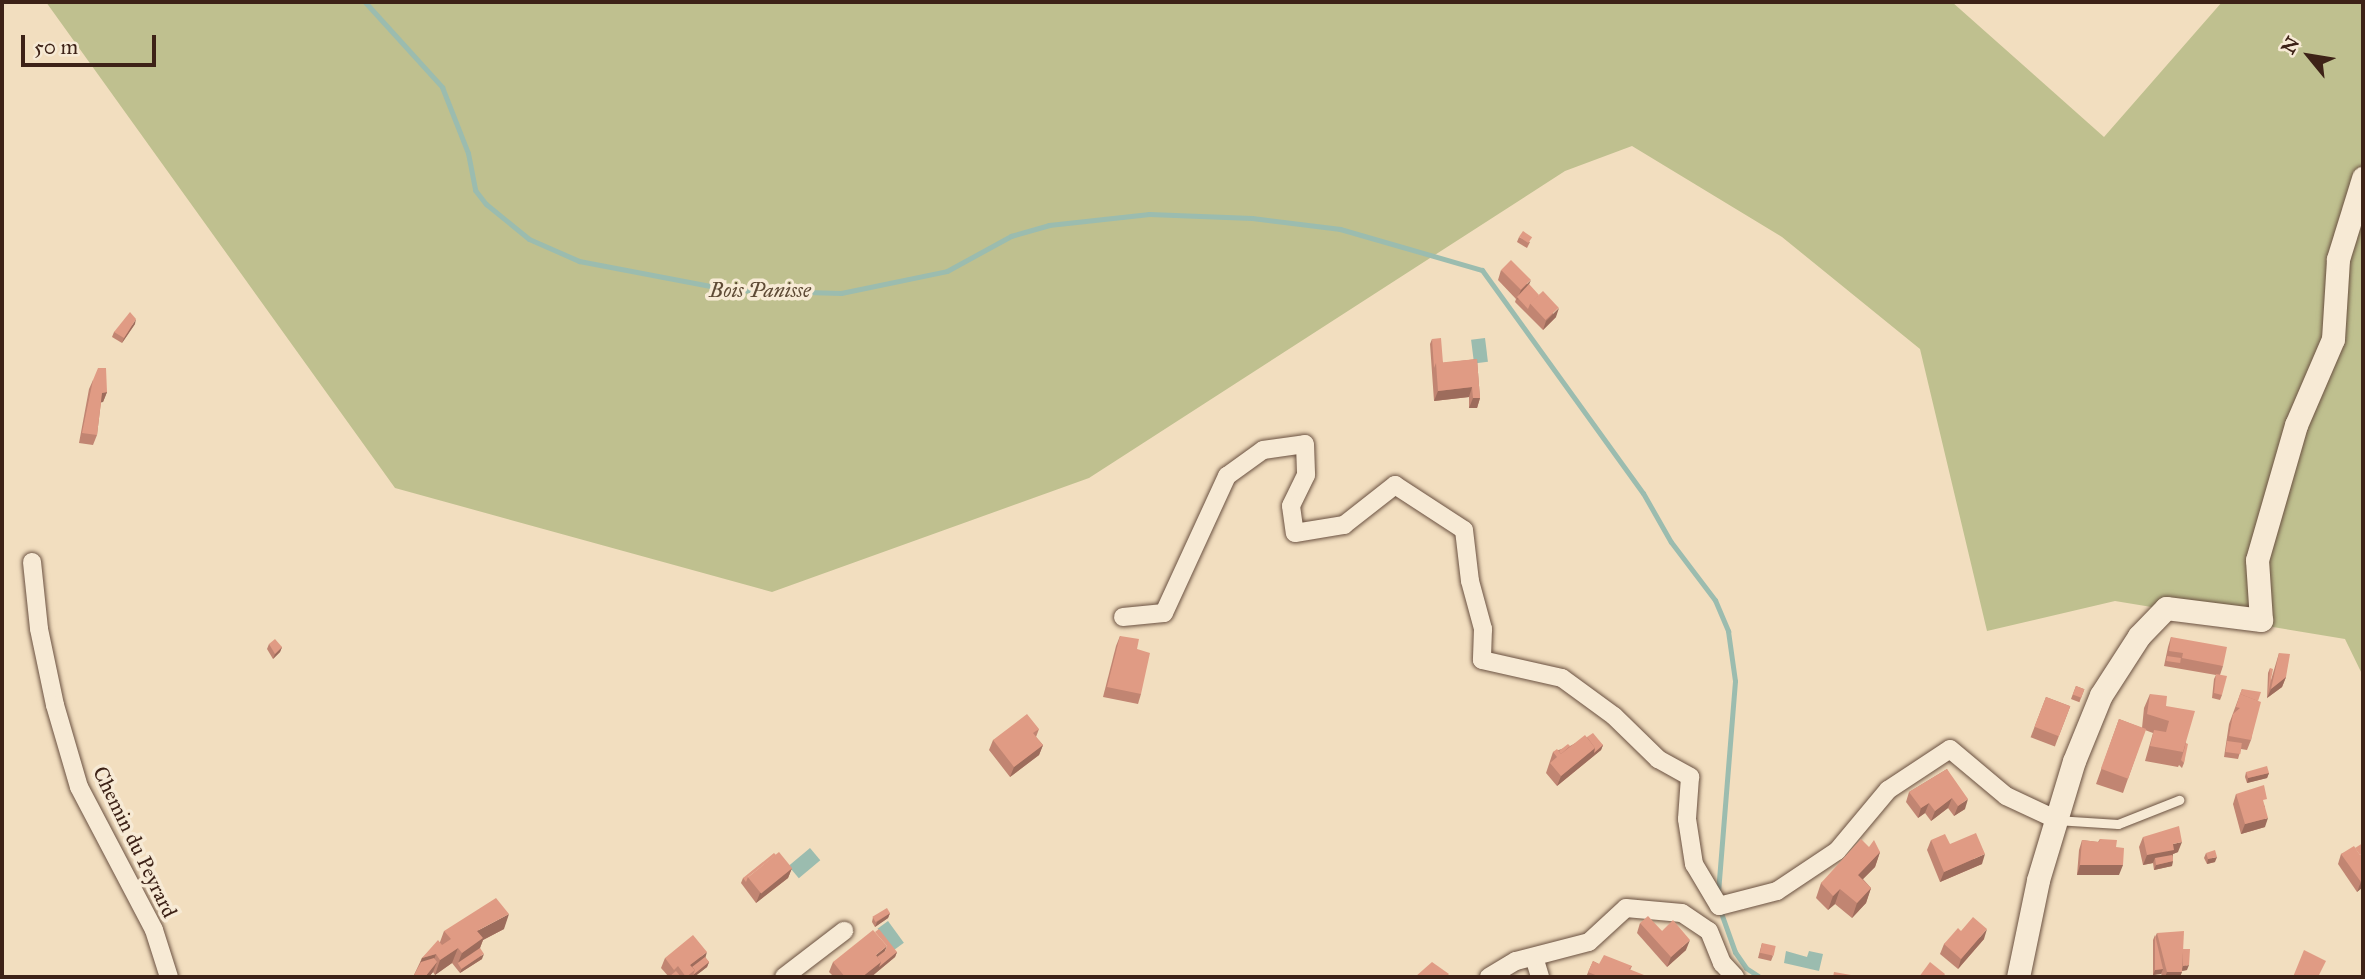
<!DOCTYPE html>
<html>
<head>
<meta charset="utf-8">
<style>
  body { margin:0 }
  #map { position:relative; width:2365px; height:979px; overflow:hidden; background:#f2debf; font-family:"IM FELL Great Primer",serif }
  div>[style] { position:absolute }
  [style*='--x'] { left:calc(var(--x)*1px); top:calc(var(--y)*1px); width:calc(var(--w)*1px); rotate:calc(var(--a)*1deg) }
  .green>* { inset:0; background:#bfc08f }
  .water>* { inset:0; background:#9bbcaf; transform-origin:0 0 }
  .stream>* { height:5px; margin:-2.5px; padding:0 2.5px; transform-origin:2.5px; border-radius:2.5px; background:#9bbcaf }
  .roads { filter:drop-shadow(0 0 2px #6a5141) drop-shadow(0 0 2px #6a5141) }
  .service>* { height:9px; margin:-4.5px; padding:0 4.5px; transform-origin:4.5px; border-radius:4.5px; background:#f7ead5 }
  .minor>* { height:18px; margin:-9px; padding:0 9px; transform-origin:9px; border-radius:9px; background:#f7ead5 }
  .tertiary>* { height:23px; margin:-11.5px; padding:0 11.5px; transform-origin:11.5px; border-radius:11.5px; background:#f7ead5 }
  .wall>* { inset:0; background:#c18572; transform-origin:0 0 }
  .shaded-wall>* { inset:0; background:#9d6c5c }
  .building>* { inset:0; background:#e09b84; transform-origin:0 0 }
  span { translate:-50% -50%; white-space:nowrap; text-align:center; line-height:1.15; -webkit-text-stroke:7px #f7ead5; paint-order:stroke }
  .park-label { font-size:21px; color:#5e4a35; font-style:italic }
  .street-label { font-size:21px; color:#3d2217 }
  .frame { position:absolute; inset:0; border:4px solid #3d2217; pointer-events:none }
  .north { position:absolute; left:2274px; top:21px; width:70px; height:70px; -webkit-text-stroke:5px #f7ead5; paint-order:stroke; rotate:300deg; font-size:19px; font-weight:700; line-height:28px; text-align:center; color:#3d2217 }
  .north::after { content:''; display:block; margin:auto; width:24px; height:32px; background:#3d2217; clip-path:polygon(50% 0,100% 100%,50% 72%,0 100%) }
  .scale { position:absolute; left:21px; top:35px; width:135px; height:32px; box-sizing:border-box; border:4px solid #3d2217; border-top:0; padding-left:9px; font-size:21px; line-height:24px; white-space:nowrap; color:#3d2217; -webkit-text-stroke:5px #f7ead5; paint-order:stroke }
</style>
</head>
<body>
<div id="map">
  <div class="green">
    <div style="clip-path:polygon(46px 2px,1952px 2px,2104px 137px,2222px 2px,2363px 2px,2363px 676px,2345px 639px,2115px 601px,1987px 631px,1920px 349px,1782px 237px,1632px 146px,1565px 171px,1089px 478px,772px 592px,395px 488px)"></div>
  </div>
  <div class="water">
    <div style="left:1485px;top:338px;width:24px;height:14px;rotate:83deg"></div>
    <div style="left:810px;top:848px;width:16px;height:28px;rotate:50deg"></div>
    <div style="left:888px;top:921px;width:27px;height:13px;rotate:54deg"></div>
    <div style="clip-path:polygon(1786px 951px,1807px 957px,1809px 951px,1823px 954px,1819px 971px,1784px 963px)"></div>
  </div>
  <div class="stream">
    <div style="--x:365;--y:2;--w:115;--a:47.8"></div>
    <div style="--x:442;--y:87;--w:71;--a:68.5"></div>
    <div style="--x:468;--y:153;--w:38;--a:79"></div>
    <div style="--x:475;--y:190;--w:18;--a:52"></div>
    <div style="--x:486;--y:204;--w:55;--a:39.1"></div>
    <div style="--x:529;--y:239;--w:55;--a:23.7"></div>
    <div style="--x:579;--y:261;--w:155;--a:10.8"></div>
    <div style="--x:731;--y:290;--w:110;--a:1.6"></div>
    <div style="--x:841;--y:293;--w:108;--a:-11.7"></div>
    <div style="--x:947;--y:271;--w:73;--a:-28.7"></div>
    <div style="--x:1011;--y:236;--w:40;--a:-16"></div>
    <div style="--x:1049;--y:225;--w:101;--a:-6.3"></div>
    <div style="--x:1149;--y:214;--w:103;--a:2.2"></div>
    <div style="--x:1252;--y:218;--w:89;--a:7.1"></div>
    <div style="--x:1340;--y:229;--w:148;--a:16.1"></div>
    <div style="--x:1482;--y:270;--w:275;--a:54.2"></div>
    <div style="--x:1643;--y:493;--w:56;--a:60.3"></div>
    <div style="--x:1671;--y:542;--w:73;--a:52.8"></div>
    <div style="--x:1715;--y:600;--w:34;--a:67"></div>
    <div style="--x:1728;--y:631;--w:50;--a:82"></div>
    <div style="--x:1735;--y:681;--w:214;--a:94.6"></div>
    <div style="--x:1720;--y:910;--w:45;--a:70.3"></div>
    <div style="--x:1735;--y:952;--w:19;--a:55"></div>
    <div style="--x:1746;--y:968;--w:17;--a:33"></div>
  </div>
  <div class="roads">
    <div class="service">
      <div style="--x:2056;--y:820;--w:62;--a:3.7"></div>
      <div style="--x:2118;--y:824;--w:66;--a:-21.5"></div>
    </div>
    <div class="minor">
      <div style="--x:32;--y:562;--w:67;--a:84"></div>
      <div style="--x:39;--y:629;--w:78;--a:78.1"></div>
      <div style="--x:55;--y:705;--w:85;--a:73.7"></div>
      <div style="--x:79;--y:787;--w:161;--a:62.3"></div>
      <div style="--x:154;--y:930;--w:49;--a:72.3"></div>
      <div style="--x:1123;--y:617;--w:41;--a:-5.6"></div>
      <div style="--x:1164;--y:613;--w:151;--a:-65.3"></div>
      <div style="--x:1227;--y:476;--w:44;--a:-35.8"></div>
      <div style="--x:1263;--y:450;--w:42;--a:-8.1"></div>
      <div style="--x:1305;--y:444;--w:31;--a:88"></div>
      <div style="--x:1306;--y:475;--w:34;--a:116"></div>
      <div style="--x:1291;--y:506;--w:27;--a:82"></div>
      <div style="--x:1295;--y:533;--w:50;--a:-9.3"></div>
      <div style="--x:1344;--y:525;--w:65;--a:-38.1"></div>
      <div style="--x:1395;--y:485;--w:82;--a:33.1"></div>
      <div style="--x:1464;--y:530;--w:51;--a:83.3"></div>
      <div style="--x:1470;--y:581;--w:50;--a:74.8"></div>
      <div style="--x:1483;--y:629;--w:31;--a:92"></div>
      <div style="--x:1482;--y:660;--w:82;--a:12.7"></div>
      <div style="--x:1562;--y:678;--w:64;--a:36.2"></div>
      <div style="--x:1614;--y:716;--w:62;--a:44.3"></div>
      <div style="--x:1658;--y:759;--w:37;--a:29"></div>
      <div style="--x:1690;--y:777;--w:42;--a:94.1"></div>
      <div style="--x:1687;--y:819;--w:46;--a:81.2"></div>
      <div style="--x:1694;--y:864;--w:49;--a:59.2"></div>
      <div style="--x:1719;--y:906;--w:60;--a:-14.5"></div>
      <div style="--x:1777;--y:891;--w:72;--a:-33.7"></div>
      <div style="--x:1837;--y:851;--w:80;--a:-50.1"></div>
      <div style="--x:1888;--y:790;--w:74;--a:-33.5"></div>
      <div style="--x:1950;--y:749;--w:73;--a:40"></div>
      <div style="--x:2006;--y:796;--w:54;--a:25.1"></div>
      <div style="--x:1534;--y:957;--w:21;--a:73"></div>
      <div style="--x:784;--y:977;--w:76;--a:-37.5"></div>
      <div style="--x:1489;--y:977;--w:31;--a:-31"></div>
      <div style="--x:1516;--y:961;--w:75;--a:-14.6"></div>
      <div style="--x:1589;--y:942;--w:50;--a:-42.6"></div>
      <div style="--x:1626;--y:908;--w:56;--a:5.1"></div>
      <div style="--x:1682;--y:913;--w:32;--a:34"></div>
      <div style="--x:1709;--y:931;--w:35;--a:68"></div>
      <div style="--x:1722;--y:963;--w:19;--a:47"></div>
    </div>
    <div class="tertiary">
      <div style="--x:2018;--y:977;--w:99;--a:-78.3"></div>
      <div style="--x:2038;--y:880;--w:124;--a:-73.2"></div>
      <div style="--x:2074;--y:761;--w:71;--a:-67.8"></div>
      <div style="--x:2101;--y:695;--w:70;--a:-57.2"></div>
      <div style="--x:2139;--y:636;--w:39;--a:-46"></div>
      <div style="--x:2166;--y:608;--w:96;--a:7.2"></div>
      <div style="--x:2261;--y:620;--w:60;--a:-93.8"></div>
      <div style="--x:2257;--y:560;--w:141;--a:-73.9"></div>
      <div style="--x:2296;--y:425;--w:94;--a:-66.7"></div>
      <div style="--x:2333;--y:339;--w:80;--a:-86.4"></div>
      <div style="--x:2338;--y:259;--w:85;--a:-72.8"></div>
    </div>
  </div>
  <div class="wall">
    <div style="clip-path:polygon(1519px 237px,1530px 242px,1527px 248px,1517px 242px)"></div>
    <div style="clip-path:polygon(1501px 270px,1529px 285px,1556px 317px,1543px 330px,1515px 302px,1516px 299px,1498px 280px)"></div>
    <div style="clip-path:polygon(135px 324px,122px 343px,112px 337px,114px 332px)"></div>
    <div style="clip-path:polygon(1432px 339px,1443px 363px,1477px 359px,1480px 398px,1477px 408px,1469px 408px,1469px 397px,1434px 401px,1430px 344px)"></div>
    <div style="clip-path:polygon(93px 380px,107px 392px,103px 402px,101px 402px,97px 435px,93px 445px,79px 443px,89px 389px)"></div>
    <div style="clip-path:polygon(1120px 636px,1137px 649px,1141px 694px,1138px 704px,1103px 697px,1116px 646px)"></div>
    <div style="clip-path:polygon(2171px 637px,2223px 666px,2220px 675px,2222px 695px,2220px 700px,2212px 698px,2214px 679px,2216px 675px,2164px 666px,2168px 647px)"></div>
    <div style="clip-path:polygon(269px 644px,282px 647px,280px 652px,273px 659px,267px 649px)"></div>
    <div style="clip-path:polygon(2279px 653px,2286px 677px,2282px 687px,2267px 698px,2267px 700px,2268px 673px,2270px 668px,2271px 680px)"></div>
    <div style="left:2076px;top:686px;width:9px;height:14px;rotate:21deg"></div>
    <div style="clip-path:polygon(2242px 689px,2258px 701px,2251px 740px,2247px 750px,2241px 749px,2238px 759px,2224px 757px,2229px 724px)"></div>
    <div style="clip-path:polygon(2150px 694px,2166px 706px,2186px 743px,2184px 763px,2182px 768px,2179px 765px,2178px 767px,2145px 761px,2153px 733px,2145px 730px,2123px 793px,2096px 784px,2119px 719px,2142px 728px,2144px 708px)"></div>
    <div style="left:2046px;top:697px;width:26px;height:43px;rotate:21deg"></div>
    <div style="clip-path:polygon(1039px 729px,1036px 737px,1043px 745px,1039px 755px,1010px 777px,989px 750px,993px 740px)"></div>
    <div style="clip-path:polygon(1587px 737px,1603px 745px,1601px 750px,1557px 786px,1546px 773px,1553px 752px,1570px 746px)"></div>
    <div style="clip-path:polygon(1947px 769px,1965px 809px,1954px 816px,1948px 808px,1931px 821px,1925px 813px,1918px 818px,1906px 802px,1909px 792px)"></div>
    <div style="clip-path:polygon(2246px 772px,2269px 773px,2267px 778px,2247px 783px,2245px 777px)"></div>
    <div style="clip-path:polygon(2236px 794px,2265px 806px,2265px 827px,2241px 834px,2233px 804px)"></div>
    <div style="clip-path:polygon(2143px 837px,2178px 852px,2173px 854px,2172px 866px,2154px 870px,2153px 863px,2143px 865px,2139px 847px)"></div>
    <div style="clip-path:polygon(2100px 839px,2116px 847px,2119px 875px,2077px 875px,2079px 850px,2082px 840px,2098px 842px)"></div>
    <div style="clip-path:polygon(1931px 840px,1950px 844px,1982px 864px,1940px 882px,1927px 850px)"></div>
    <div style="clip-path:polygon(1869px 847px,1880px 852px,1875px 867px,1863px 879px,1871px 888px,1866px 903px,1852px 918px,1835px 904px,1828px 910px,1816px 898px,1821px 883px)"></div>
    <div style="clip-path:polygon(2355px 848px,2363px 887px,2357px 892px,2338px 864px,2341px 854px)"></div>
    <div style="clip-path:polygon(2206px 853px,2215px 862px,2207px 864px,2204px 858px)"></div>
    <div style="clip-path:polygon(792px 868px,788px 878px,756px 903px,741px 883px,743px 878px)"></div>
    <div style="clip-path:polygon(890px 913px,888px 918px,875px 927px,872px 922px,873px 917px)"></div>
    <div style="clip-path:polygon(1640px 923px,1662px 931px,1686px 950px,1667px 967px,1637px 933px)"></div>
    <div style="clip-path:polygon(504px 929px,483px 940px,480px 948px,482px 959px,460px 973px,452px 963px,435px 975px,433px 972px,429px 977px,413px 977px,422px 958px,440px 942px,444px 931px)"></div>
    <div style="clip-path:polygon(1961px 931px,1984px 939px,1958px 969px,1940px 954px,1944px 944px)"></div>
    <div style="clip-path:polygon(2157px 933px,2183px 949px,2187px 970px,2182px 971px,2180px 977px,2162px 977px,2161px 973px,2153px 975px,2153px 940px,2155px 935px,2155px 937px)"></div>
    <div style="clip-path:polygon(1762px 943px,1773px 956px,1771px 961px,1758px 958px)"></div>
    <div style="clip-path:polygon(897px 952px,895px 957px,871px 977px,834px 977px,829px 972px,833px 962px)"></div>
    <div style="clip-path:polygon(705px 957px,709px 962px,707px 967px,694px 977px,669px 977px,661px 968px,665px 958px)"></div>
    <div style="clip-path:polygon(1593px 961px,1599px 964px,1632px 966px,1630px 970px,1643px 977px,1586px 977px)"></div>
  </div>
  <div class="shaded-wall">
    <div style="clip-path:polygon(1531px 280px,1527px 289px,1517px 300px,1521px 290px)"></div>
    <div style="clip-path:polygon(1559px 308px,1556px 317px,1543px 330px,1546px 321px)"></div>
    <div style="clip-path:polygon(136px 319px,135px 324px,122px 343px,124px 338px)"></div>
    <div style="clip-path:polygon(1472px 387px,1469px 397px,1434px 401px,1438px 391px)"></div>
    <div style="clip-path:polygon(107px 392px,103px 402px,99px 403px,102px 393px)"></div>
    <div style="clip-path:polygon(1473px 398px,1480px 398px,1477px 408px,1469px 408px)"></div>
    <div style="clip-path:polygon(282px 647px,280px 652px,273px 659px,275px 654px)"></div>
    <div style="clip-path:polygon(2286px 677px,2282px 687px,2267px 698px,2271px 689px)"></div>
    <div style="clip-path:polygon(1043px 745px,1039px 755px,1010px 777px,1014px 767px)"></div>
    <div style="clip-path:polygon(1603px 745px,1601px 750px,1557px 786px,1561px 776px,1595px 748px)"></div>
    <div style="clip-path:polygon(2269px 773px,2267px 778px,2247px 783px,2248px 778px)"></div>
    <div style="clip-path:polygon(1952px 798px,1948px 808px,1931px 821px,1935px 811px)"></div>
    <div style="clip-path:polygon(1968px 799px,1965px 809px,1954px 816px,1958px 806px)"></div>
    <div style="clip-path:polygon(1929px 803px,1925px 813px,1918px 818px,1921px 808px)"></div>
    <div style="clip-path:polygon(2268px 818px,2265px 827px,2241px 834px,2245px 824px)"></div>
    <div style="clip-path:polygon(2182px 842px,2178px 852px,2173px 854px,2170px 860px,2155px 858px,2153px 863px,2143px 865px,2147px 855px,2173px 844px)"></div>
    <div style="clip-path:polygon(1880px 852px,1875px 867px,1853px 889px,1858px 875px)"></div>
    <div style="clip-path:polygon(1985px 854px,1982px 864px,1940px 882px,1944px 872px)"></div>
    <div style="clip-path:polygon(2217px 857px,2215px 862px,2207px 864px,2208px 859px)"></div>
    <div style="clip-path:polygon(2173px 861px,2172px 866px,2154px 870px,2156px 865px)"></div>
    <div style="clip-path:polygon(2080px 865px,2123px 865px,2119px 875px,2077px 875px)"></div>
    <div style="clip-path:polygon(792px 868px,788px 878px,756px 903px,760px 893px)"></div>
    <div style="clip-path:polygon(2363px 880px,2363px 887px,2357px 892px,2361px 882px)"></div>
    <div style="clip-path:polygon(1871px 888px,1866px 903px,1852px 918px,1857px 903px)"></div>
    <div style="clip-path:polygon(1840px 889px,1835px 904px,1828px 910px,1833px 896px)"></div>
    <div style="clip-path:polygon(890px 913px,888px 918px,875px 927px,877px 922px)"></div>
    <div style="clip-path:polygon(509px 914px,504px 929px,483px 940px,478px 953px,458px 963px,456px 968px,462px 953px,477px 931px)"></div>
    <div style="clip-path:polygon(1987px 929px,1984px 939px,1958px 969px,1961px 959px)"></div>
    <div style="clip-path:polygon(1690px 940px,1686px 950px,1667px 967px,1671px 957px)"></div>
    <div style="clip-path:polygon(887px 946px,883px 956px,875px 962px,876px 955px)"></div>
    <div style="clip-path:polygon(458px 948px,452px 963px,435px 975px,440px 960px)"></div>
    <div style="clip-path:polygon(707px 952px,704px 962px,691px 972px,690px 965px)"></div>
    <div style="clip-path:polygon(897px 952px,895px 957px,871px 977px,862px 977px,881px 962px)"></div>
    <div style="clip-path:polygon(436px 954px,431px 968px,417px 972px,422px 958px)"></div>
    <div style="clip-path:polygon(484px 954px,482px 959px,460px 973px,462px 968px)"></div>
    <div style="clip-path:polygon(437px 962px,433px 972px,429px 977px,425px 977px)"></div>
    <div style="clip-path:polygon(709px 962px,707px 967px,694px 977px,692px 977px,693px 975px)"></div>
    <div style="clip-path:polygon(2189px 965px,2187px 970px,2181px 971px,2183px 966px)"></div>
    <div style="clip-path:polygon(2163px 969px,2161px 974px,2153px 975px,2155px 970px)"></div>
    <div style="clip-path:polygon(2167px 972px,2182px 972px,2180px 977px,2165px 977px)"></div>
  </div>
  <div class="building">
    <div style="left:1523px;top:231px;width:11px;height:7px;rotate:34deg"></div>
    <div style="left:1511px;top:260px;width:28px;height:14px;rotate:45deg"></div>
    <div style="clip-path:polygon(1529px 284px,1539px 295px,1530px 304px,1528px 309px,1517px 297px)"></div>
    <div style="left:1543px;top:291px;width:23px;height:18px;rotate:47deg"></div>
    <div style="clip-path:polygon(130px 312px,136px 319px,124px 338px,114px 332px)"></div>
    <div style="clip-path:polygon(1441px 338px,1443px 363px,1436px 363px,1434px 368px,1432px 339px)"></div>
    <div style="clip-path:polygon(1477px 359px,1480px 398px,1473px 398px,1472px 387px,1438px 391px,1436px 363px)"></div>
    <div style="clip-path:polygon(98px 368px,106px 368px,107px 392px,102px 393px,97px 435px,82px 433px,93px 380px)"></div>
    <div style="clip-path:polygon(1120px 636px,1139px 639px,1137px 649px,1150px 653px,1141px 694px,1107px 687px)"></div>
    <div style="clip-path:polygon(2171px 637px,2227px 647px,2223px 666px,2182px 658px,2183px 653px,2169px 651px)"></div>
    <div style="clip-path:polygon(275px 639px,282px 647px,275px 654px,269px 644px)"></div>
    <div style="clip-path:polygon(2279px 653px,2290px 654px,2286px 677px,2271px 689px)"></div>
    <div style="left:2167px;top:656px;width:14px;height:5px;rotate:8deg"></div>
    <div style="clip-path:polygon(2270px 668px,2273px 669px,2268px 695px)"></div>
    <div style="clip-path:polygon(2216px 674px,2227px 676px,2222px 695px,2214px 693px)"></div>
    <div style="left:2076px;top:686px;width:9px;height:9px;rotate:21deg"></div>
    <div style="clip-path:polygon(2242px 689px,2261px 692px,2258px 701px,2240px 694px,2238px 699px)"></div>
    <div style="clip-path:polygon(2150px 694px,2167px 696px,2166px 706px,2195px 711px,2183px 752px,2150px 746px,2154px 730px,2166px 732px,2169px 721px,2147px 714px)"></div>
    <div style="clip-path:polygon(2240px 694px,2261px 702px,2251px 740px,2229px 736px,2233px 714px,2240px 708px,2236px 707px)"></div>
    <div style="left:2046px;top:697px;width:26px;height:32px;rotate:21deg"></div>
    <div style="clip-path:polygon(1027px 714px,1039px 729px,1033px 733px,1043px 745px,1014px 767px,993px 740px)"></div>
    <div style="left:2119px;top:719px;width:29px;height:53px;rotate:20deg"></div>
    <div style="clip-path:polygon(1593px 733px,1603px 745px,1594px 753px,1595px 748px,1587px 737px)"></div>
    <div style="clip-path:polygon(1585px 735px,1595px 748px,1561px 776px,1550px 763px,1557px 757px,1553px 752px,1557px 749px,1561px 754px)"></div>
    <div style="left:2227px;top:741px;width:15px;height:11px;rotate:8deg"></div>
    <div style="clip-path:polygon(2186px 743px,2188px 744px,2184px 763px,2181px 760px)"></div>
    <div style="clip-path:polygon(1568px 744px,1570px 746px,1561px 754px,1559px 751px)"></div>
    <div style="clip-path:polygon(2267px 766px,2269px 773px,2248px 778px,2246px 772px)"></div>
    <div style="clip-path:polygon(1947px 769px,1968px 799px,1958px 806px,1952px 798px,1935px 811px,1929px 803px,1921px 808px,1909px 792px)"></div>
    <div style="clip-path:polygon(2264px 785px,2267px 799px,2263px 800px,2268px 818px,2245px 824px,2236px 794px)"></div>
    <div style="clip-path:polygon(2179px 826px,2182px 842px,2173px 844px,2174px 850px,2147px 855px,2143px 837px)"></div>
    <div style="clip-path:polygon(1976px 833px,1985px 854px,1944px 872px,1931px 840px,1945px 834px,1950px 844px)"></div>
    <div style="clip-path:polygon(1861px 839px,1869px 847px,1874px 840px,1880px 852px,1858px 875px,1871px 888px,1857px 903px,1840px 889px,1833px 896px,1821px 883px)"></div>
    <div style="clip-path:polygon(2100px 839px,2117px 840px,2116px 847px,2124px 848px,2123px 865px,2080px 865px,2082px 840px,2099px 842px)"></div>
    <div style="clip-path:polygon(2363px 843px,2363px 853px,2360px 855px,2355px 848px)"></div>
    <div style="clip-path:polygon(2354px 846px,2360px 855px,2363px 853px,2363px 880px,2361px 882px,2341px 854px)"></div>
    <div style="clip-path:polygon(2215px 850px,2217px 857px,2208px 859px,2206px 853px)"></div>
    <div style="left:779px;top:852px;width:21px;height:40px;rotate:51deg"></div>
    <div style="clip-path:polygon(774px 853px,776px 855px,748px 877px,746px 882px,743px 878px)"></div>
    <div style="clip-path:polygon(2172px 855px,2173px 861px,2156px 865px,2155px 858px)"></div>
    <div style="clip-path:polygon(496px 898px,509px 914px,477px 931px,483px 938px,462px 953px,458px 948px,440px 960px,436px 954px,422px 958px,438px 940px,442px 945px,451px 939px,444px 931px)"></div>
    <div style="left:887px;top:908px;width:6px;height:17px;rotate:59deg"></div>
    <div style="clip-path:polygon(1648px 916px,1662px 931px,1673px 920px,1690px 940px,1671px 957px,1640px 923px)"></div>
    <div style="clip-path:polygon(1973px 917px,1987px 929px,1961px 959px,1944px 944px,1958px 928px,1961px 931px)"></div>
    <div style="clip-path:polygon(879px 929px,897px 952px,879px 967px,881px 962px,877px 957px,885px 951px,887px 946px,875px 932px)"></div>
    <div style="clip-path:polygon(873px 930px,887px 946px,876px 955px,881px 962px,862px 977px,845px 977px,833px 962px)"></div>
    <div style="clip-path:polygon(2184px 931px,2182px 972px,2167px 972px,2157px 933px)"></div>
    <div style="clip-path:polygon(693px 935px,707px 952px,690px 965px,695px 970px,686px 977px,678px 966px,674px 970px,665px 958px)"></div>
    <div style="clip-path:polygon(2155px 935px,2163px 969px,2155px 970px)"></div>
    <div style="left:1762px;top:943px;width:14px;height:10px;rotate:12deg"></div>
    <div style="left:480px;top:948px;width:7px;height:27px;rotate:56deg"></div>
    <div style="clip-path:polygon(2183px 949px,2190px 949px,2189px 965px,2183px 966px)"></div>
    <div style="clip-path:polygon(2304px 950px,2326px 961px,2318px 977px,2293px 977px)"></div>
    <div style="clip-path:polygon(1604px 955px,1632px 966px,1629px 969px,1644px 975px,1643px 977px,1600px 977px,1588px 972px,1593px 961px,1599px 964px)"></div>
    <div style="clip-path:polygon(705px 957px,709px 962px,693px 975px,695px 970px,692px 967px)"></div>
    <div style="clip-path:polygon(434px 958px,437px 962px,425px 977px,413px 977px,421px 962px)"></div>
    <div style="clip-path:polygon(1432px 962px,1449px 974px,1446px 977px,1415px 977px)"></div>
    <div style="clip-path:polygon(1930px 962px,1945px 974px,1943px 977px,1919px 977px)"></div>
    <div style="clip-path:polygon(676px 971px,681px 977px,671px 977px,670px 976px)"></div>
    <div style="clip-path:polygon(1834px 972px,1851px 975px,1851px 977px,1833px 977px)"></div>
  </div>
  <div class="park-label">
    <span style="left:760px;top:290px">Bois Panisse</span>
  </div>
  <div class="street-label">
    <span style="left:135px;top:842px;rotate:64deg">Chemin du Peyrard</span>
  </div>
  <div class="frame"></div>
  <div class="north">N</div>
  <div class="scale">50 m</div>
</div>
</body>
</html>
